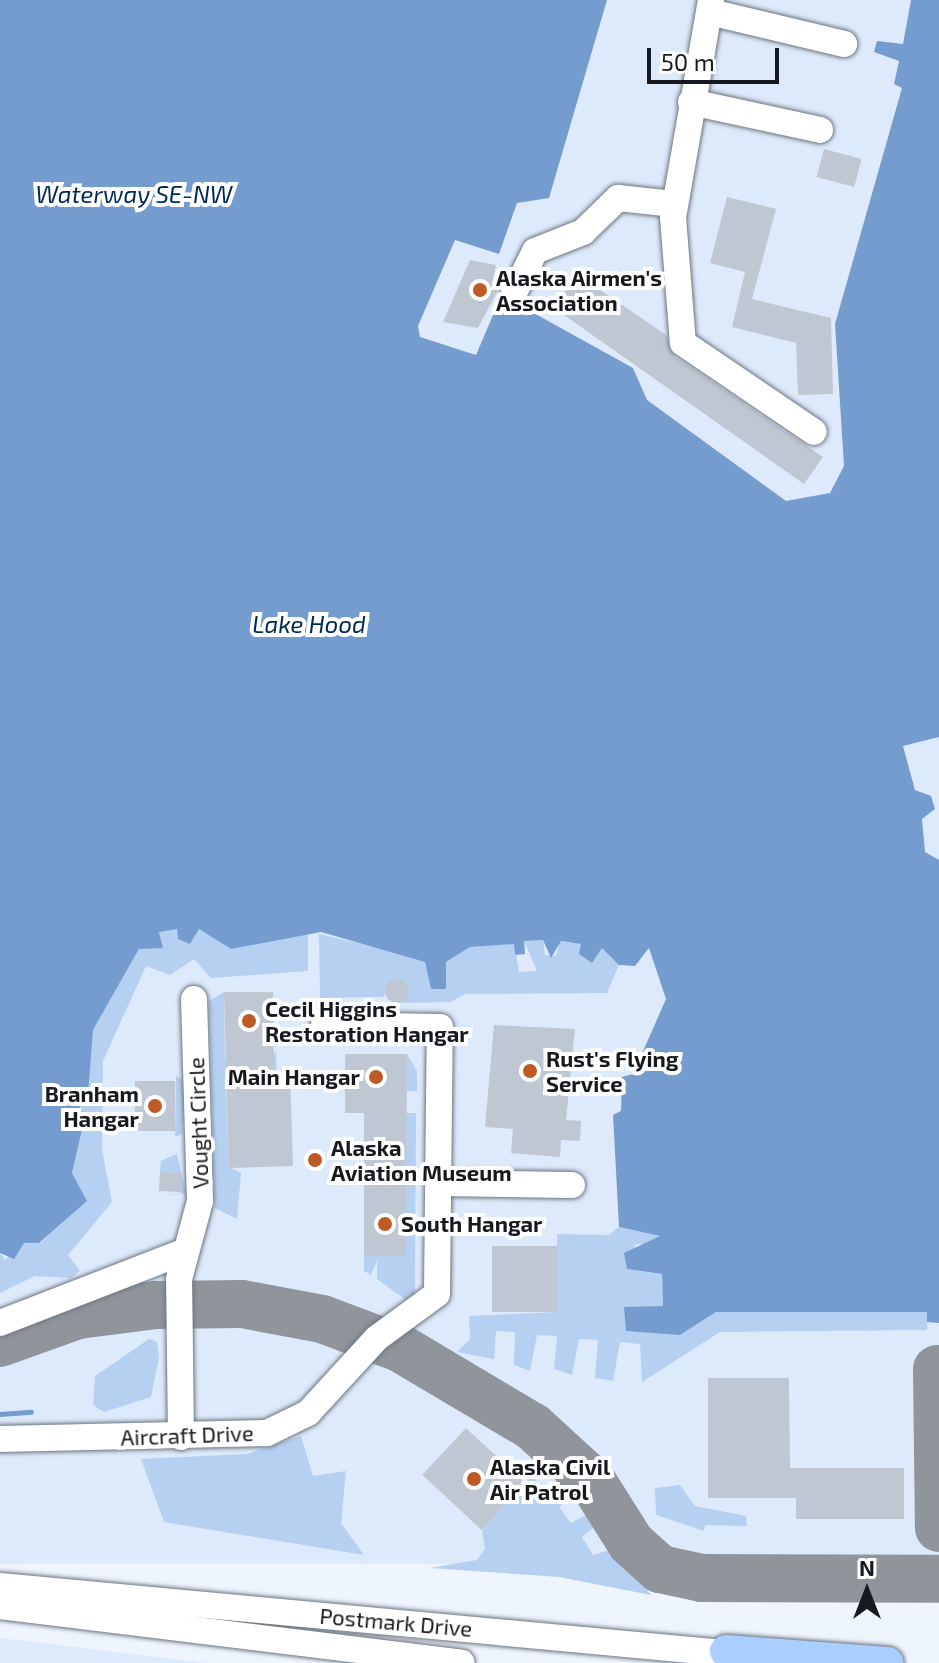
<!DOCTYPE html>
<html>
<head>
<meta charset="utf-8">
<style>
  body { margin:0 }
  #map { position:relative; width:939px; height:1663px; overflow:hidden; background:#eef5fe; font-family:"Exo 2",sans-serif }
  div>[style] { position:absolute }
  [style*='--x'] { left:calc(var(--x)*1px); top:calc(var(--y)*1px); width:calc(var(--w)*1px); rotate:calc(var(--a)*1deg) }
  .built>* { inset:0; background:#ddeafc; transform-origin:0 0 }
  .green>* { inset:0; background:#b6d0f1 }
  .water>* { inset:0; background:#759ccf }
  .stream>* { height:5px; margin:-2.5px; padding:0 2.5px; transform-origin:2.5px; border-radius:2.5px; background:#759ccf }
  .taxiway>* { height:48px; margin:-24px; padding:0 24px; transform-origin:24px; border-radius:24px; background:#90959c }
  .building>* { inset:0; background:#bfc7d2; transform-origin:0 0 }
  .round { border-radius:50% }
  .roads { filter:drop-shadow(0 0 2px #6d757f) drop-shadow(0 0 2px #6d757f) }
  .minor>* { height:26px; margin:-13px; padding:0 13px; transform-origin:13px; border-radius:13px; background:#fff }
  .major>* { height:32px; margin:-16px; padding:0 16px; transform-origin:16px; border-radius:16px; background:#aacefe }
  .dots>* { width:22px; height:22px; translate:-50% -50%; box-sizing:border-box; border:4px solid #fff; border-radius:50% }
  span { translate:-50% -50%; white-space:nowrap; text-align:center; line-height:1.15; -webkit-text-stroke:8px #fff; paint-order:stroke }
  .poi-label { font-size:22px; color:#16191d; font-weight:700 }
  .left { translate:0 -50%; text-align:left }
  .right { translate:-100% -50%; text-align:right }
  .street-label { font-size:22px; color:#16191d }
  .water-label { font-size:24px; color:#002857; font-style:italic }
  .north { position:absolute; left:827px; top:1551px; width:80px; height:80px; -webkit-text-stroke:6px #fff; paint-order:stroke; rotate:0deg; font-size:22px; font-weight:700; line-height:32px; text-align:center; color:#16191d }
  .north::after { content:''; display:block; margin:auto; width:28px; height:36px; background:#16191d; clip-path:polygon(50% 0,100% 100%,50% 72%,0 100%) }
  .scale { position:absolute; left:647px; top:48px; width:132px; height:36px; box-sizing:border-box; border:4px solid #16191d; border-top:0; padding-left:10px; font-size:24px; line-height:28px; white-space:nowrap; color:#16191d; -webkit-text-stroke:6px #fff; paint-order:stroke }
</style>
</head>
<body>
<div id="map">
  <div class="built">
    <div style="left:0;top:0;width:939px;height:1564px"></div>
    <div style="clip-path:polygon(0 1638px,207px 1663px,0 1663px)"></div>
  </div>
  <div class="green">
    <div style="clip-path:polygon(168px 927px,199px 929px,231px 949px,308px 933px,308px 971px,211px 978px,194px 959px,170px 975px,146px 966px,103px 1061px,102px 1149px,112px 1202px,68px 1255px,80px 1271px,71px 1278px,35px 1276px,0 1293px,0 1253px,5px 1260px,24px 1243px,40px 1243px,86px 1201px,72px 1173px,85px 1117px,76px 1100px,90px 1082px,84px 1075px,93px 1030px,139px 949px,162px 947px,159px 932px)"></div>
    <div style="clip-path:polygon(319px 934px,413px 956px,425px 962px,431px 988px,446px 962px,470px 947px,514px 943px,519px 972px,537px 971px,524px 941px,543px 940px,545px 955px,556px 956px,560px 941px,581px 944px,592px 963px,602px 948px,610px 949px,619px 965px,607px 993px,466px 994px,450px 1002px,401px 1003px,409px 987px,393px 979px,383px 997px,320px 998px)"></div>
    <div style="clip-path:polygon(224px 992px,225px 1058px,273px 1057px,276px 1051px,277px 1076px,226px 1078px,229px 1167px,241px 1173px,237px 1219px,215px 1208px,209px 1001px)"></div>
    <div style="clip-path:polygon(407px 1054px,417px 1071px,417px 1091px,407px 1091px)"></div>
    <div style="clip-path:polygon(176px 1076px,186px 1082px,182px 1134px,175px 1137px)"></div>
    <div style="clip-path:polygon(378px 1113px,416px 1113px,415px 1301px,410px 1303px,377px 1279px,377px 1261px,371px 1275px,364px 1271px,364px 1255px,406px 1255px,406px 1194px,379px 1193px)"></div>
    <div style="clip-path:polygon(177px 1154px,186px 1193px,162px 1196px,180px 1193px,180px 1173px,160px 1172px,161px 1161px)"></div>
    <div style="clip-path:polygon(619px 1227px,660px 1236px,655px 1244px,636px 1244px,627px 1269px,662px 1274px,663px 1307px,680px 1335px,716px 1312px,928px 1312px,927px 1330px,720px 1332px,642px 1382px,640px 1344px,620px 1342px,613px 1381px,595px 1378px,598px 1340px,579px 1339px,572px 1375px,554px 1369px,557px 1336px,537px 1335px,530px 1371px,514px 1365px,515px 1332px,496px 1331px,494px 1359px,457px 1352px,470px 1339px,469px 1316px,557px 1312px,557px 1234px,609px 1235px)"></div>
    <div style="clip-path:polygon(149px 1339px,157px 1342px,159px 1358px,151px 1397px,104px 1412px,93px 1405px,95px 1376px)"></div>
    <div style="clip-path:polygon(301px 1436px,313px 1476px,346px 1471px,341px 1523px,364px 1555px,164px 1522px,141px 1459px,247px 1454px)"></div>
    <div style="clip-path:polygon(532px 1476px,550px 1495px,572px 1481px,576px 1493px,559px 1507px,571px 1523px,594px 1511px,601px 1522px,582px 1537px,593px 1555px,616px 1548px,651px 1595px,559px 1577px,429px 1568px,477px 1560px,485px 1549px,482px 1530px)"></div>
    <div style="clip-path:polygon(680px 1485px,695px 1506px,746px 1516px,747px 1526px,705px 1525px,704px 1531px,656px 1515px,655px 1488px)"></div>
  </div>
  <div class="water">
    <div style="clip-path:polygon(0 0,607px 0,549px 198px,517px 203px,499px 254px,455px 240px,418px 326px,420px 337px,476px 355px,496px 308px,521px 306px,633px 368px,647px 400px,786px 501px,830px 493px,844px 466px,835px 324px,902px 88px,894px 84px,899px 61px,874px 52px,877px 41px,903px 44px,911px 0,939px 0,939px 737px,903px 746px,915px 790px,931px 796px,935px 809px,922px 819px,925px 852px,939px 860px,939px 1323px,927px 1322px,927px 1312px,716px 1312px,680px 1335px,626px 1331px,624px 1307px,663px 1306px,662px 1274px,627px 1269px,624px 1253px,660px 1236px,619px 1227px,613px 1115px,621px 1111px,622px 1077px,633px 1074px,666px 999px,649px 948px,635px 966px,619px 965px,602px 948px,592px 963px,579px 954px,581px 944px,561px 941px,551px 958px,543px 940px,524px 941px,525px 954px,515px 955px,514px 944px,470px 947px,446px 962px,446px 989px,431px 989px,425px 962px,321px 932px,231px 949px,199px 929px,190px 944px,178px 939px,177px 929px,159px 932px,163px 948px,139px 949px,93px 1030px,88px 1094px,76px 1100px,85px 1117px,72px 1173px,87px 1201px,39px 1243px,24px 1243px,14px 1259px,0 1253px)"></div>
  </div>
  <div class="stream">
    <div style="--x:0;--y:1414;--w:31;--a:-4"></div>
  </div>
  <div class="taxiway">
    <div style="--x:0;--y:1343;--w:83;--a:-19.7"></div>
    <div style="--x:78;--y:1315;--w:79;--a:-7.3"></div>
    <div style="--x:156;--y:1305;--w:86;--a:-0.7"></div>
    <div style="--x:242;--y:1304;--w:81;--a:10.6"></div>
    <div style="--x:322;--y:1319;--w:83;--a:20.4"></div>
    <div style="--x:400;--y:1348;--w:155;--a:30.7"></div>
    <div style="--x:533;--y:1427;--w:80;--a:42.5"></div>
    <div style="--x:592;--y:1481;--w:73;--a:57.8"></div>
    <div style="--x:631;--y:1543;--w:39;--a:42"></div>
    <div style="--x:660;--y:1569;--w:43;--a:12.1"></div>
    <div style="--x:702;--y:1578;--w:237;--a:0.2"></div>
    <div style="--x:937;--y:1369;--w:159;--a:89.3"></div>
  </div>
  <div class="building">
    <div style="left:824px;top:149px;width:39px;height:29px;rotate:15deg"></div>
    <div style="clip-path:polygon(727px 197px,776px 209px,752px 299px,831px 318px,833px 394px,798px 395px,796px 343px,732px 327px,745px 272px,710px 263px)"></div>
    <div style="clip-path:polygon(470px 260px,496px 265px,492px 284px,500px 286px,478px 328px,443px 322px)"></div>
    <div style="clip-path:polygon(577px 274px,666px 335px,674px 356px,823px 457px,804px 484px,554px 308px)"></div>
    <div class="round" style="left:385px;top:979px;width:24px;height:24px"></div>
    <div style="clip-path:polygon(224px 992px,273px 992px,274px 1076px,290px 1075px,293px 1166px,229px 1168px)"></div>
    <div style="clip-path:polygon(494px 1025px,575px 1029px,566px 1120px,581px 1121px,580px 1141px,561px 1140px,560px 1157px,511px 1153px,513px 1129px,485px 1127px)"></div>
    <div style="clip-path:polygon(345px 1054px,407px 1054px,406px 1256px,364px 1255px,364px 1113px,345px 1113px)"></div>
    <div style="left:135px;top:1081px;width:40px;height:50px"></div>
    <div style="left:160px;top:1172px;width:21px;height:19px;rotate:3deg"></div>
    <div style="left:492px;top:1246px;width:65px;height:66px"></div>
    <div style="clip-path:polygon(708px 1378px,789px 1378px,790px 1468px,904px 1468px,904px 1519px,796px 1519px,796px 1498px,708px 1498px)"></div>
    <div style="left:466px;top:1428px;width:81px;height:64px;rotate:43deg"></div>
  </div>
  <div class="roads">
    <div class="minor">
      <div style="--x:711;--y:0;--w:220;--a:99.9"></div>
      <div style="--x:673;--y:217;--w:126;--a:85.5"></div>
      <div style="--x:683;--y:343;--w:158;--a:34.2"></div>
      <div style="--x:710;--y:12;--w:138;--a:13.4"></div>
      <div style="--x:691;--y:102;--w:132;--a:12.2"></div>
      <div style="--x:514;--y:293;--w:47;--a:-63.4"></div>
      <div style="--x:535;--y:251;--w:52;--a:-21.6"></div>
      <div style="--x:583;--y:232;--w:49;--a:-44.2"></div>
      <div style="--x:618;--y:198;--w:56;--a:6.1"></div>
      <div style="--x:438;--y:1183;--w:134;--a:0.9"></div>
      <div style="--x:0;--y:1323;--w:199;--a:-21.2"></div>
      <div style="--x:181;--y:1437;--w:158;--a:-90.7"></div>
      <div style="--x:179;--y:1279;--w:81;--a:-74.9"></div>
      <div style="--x:200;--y:1201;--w:202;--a:-91.7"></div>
      <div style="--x:0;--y:1439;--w:267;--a:-1.3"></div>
      <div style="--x:267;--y:1433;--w:46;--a:-26"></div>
      <div style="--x:308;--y:1413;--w:102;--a:-47.4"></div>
      <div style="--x:377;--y:1338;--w:74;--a:-36.3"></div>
      <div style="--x:437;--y:1294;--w:267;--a:-89.4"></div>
      <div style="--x:440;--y:1027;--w:116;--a:-179"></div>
      <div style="--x:0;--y:1586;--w:748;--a:5.29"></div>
      <div style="--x:0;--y:1606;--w:465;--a:7"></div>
    </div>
    <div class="major">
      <div style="--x:726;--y:1651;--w:162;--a:4.2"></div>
    </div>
  </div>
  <div class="dots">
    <div style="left:480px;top:290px;background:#be5a25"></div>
    <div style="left:249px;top:1021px;background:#be5a25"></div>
    <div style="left:530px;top:1071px;background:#be5a25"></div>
    <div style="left:376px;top:1077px;background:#be5a25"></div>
    <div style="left:155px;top:1106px;background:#be5a25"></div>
    <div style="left:315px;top:1160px;background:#be5a25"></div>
    <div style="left:385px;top:1224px;background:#be5a25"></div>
    <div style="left:474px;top:1479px;background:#be5a25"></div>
  </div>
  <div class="poi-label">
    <span class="left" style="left:496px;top:290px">Alaska Airmen's<br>Association</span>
    <span class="left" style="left:265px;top:1021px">Cecil Higgins<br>Restoration Hangar</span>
    <span class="left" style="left:546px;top:1071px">Rust's Flying<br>Service</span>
    <span class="right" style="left:360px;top:1077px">Main Hangar</span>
    <span class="right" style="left:139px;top:1106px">Branham<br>Hangar</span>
    <span class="left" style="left:331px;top:1160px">Alaska<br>Aviation Museum</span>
    <span class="left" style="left:401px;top:1224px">South Hangar</span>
    <span class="left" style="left:490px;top:1479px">Alaska Civil<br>Air Patrol</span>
  </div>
  <div class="street-label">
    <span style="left:198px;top:1123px;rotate:-92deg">Vought Circle</span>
    <span style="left:187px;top:1435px;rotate:-2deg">Aircraft Drive</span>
    <span style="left:396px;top:1622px;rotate:5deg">Postmark Drive</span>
  </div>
  <div class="water-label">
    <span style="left:134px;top:194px">Waterway SE-NW</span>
    <span style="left:309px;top:624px">Lake Hood</span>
  </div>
  <div class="north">N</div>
  <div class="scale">50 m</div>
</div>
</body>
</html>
